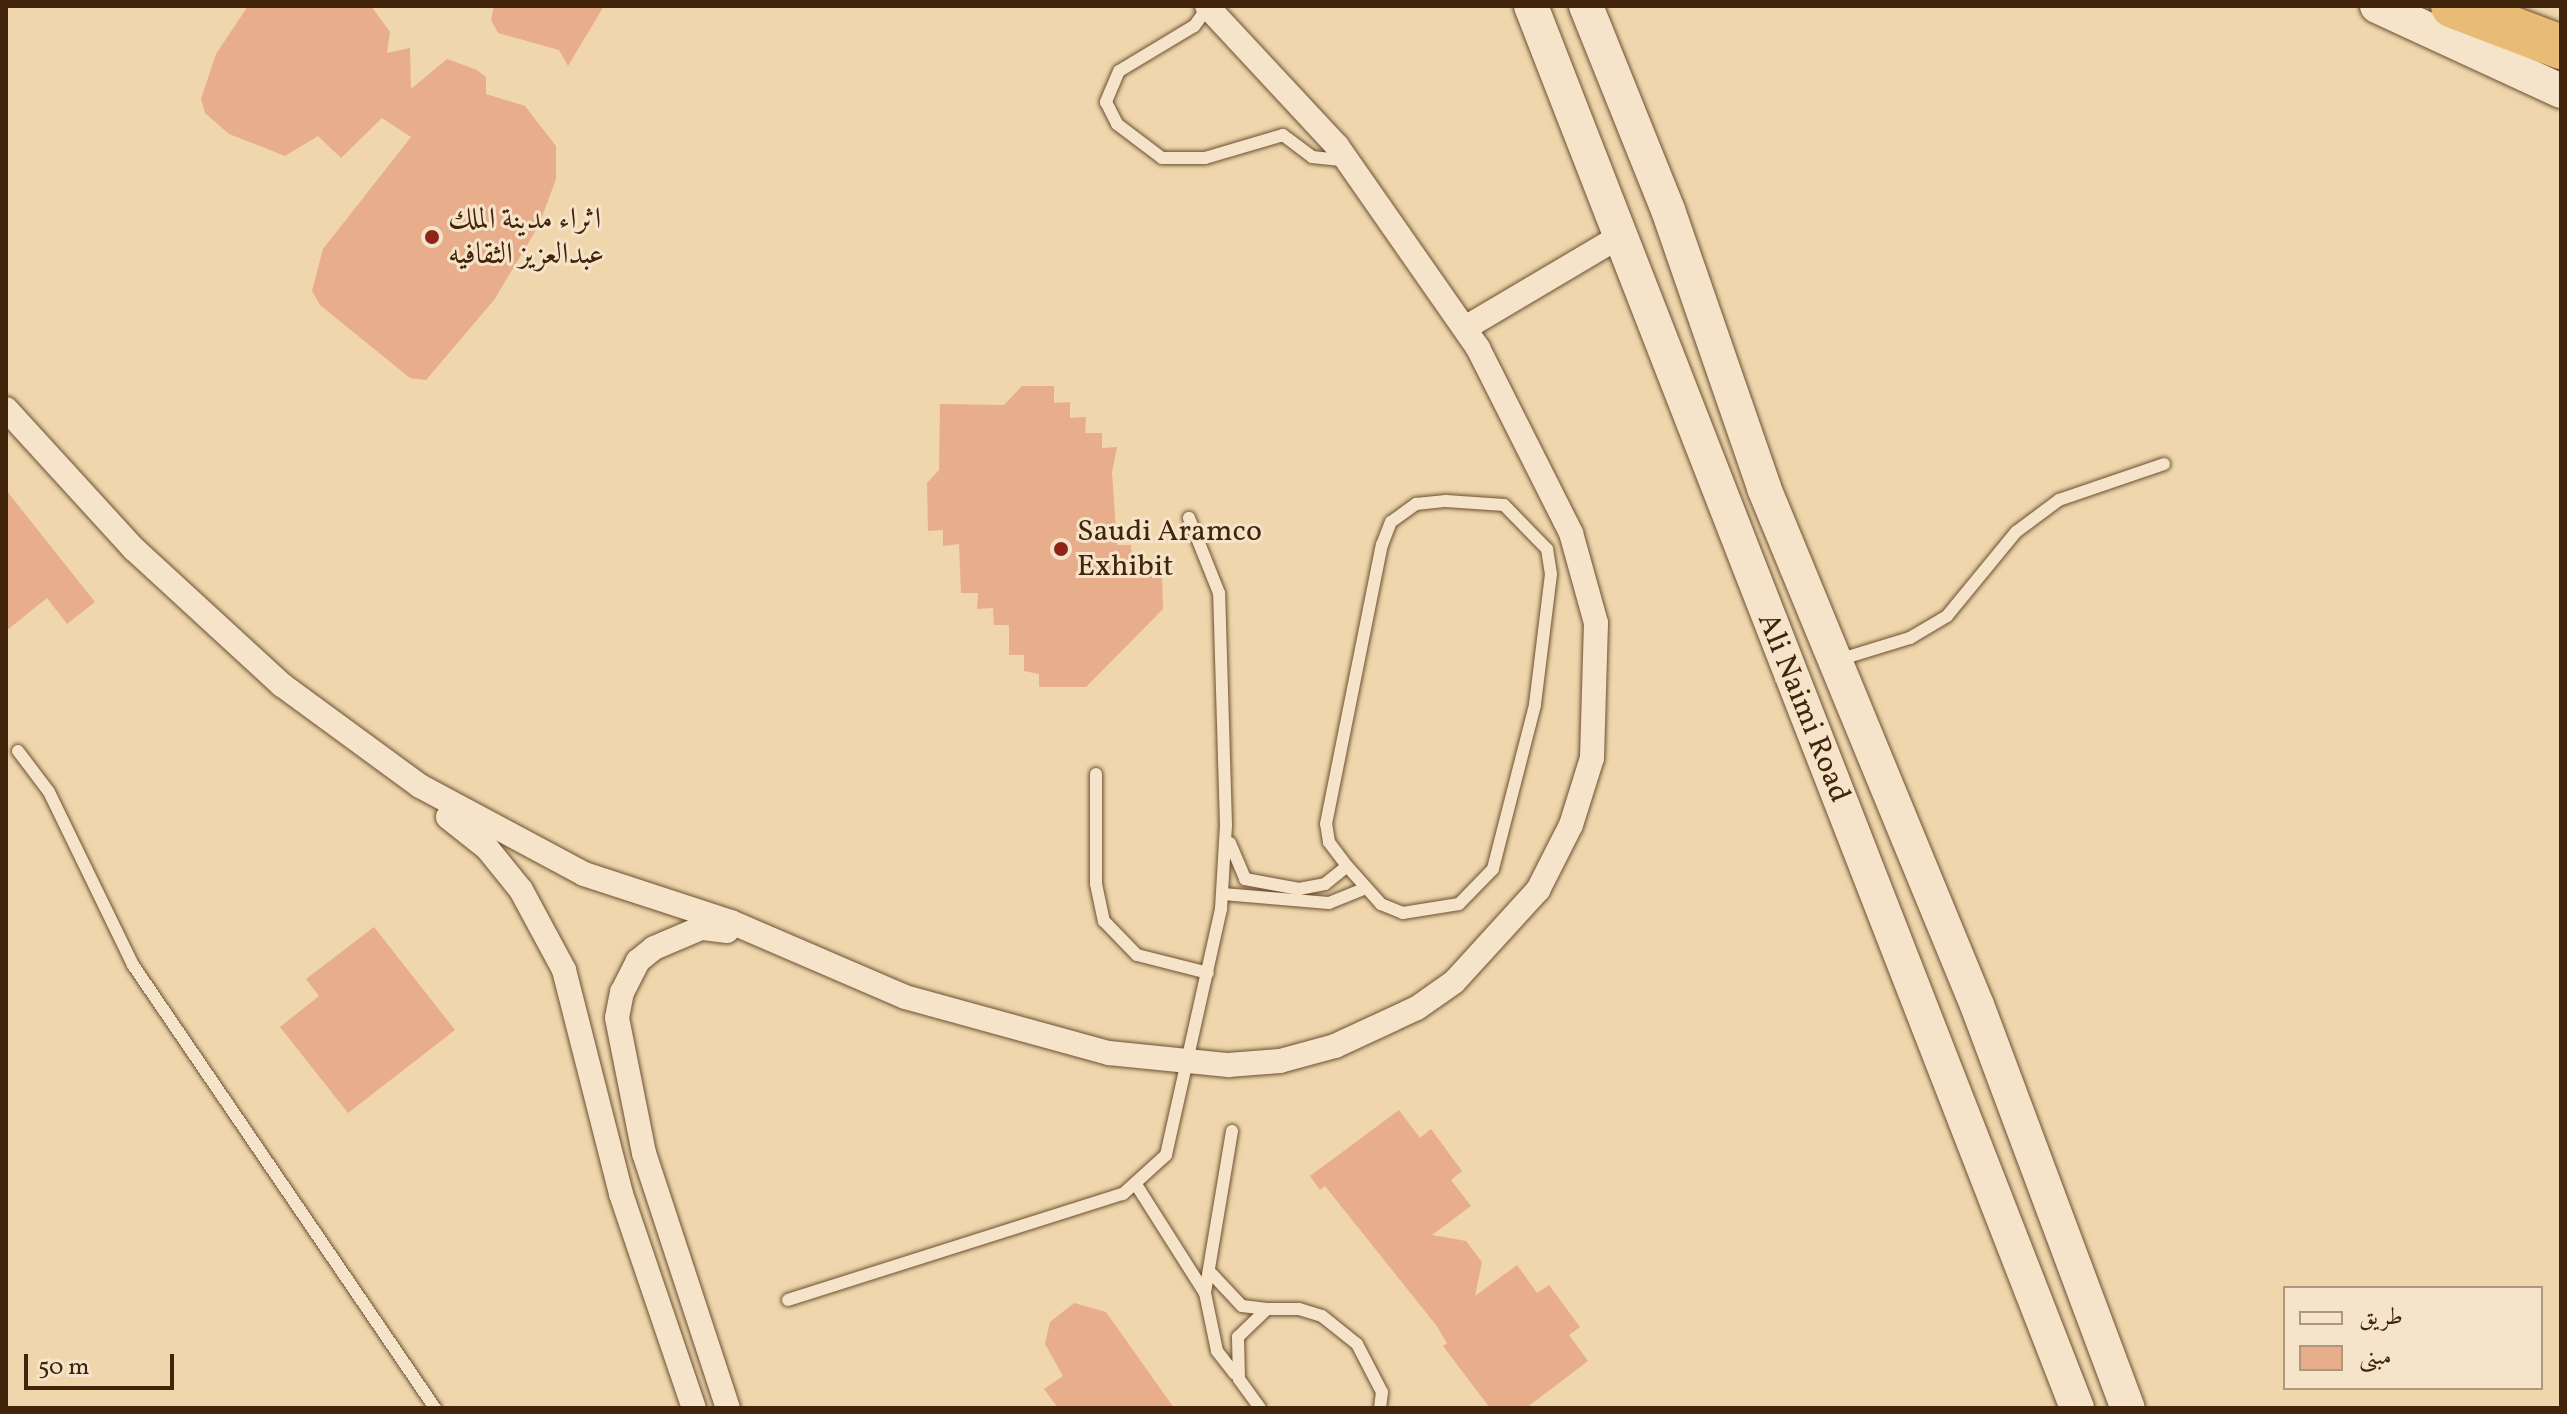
<!DOCTYPE html>
<html>
<head>
<meta charset="utf-8">
<style>
  body { margin:0 }
  #map { position:relative; width:2567px; height:1414px; overflow:hidden; background:#efd6ac; font-family:Vollkorn,Amiri,serif }
  div>[style] { position:absolute }
  [style*='--x'] { left:calc(var(--x)*1px); top:calc(var(--y)*1px); width:calc(var(--w)*1px); rotate:calc(var(--a)*1deg) }
  .building>* { inset:0; background:#e8ad8a }
  .roads { filter:drop-shadow(0 0 2px #6c5032) drop-shadow(0 0 2px #6c5032) }
  .lane>* { height:12px; margin:-6px; padding:0 6px; transform-origin:6px; border-radius:6px; background:#f5e4c9 }
  .street>* { height:24px; margin:-12px; padding:0 12px; transform-origin:12px; border-radius:12px; background:#f5e4c9 }
  .secondary>* { height:34px; margin:-17px; padding:0 17px; transform-origin:17px; border-radius:17px; background:#f5e4c9 }
  .highway>* { height:44px; margin:-22px; padding:0 22px; transform-origin:22px; border-radius:22px; background:#e8bb76 }
  .dots>* { width:22px; height:22px; translate:-50% -50%; box-sizing:border-box; border:4px solid #f5e4c9; border-radius:50% }
  span { translate:-50% -50%; white-space:nowrap; text-align:center; line-height:1.15; -webkit-text-stroke:6px #f5e4c9; paint-order:stroke }
  .poi-label { font-size:30px; color:#41240a }
  .left { translate:0 -50%; text-align:left }
  .street-label { font-size:30px; color:#41240a }
  .frame { position:absolute; inset:0; border:8px solid #41240a; pointer-events:none }
  .legend { position:absolute; left:2283px; top:1286px; width:260px; height:104px; box-sizing:border-box; background:#f5e4c9; border:2px solid #ad977d; margin:0; padding:10px 14px; list-style:none; font-size:24px; color:#41240a }
  .legend li { display:flex; align-items:center; gap:16px; height:40px }
  .legend b { width:40px; border:2px solid #ad977d }
  .scale { position:absolute; left:24px; top:1354px; width:150px; height:36px; box-sizing:border-box; border:4px solid #41240a; border-top:0; padding-left:10px; font-size:24px; line-height:28px; white-space:nowrap; color:#41240a; -webkit-text-stroke:6px #f5e4c9; paint-order:stroke }
</style>
</head>
<body>
<div id="map">
  <div class="building">
    <div style="clip-path:polygon(248px 6px,371px 6px,390px 32px,387px 53px,410px 48px,411px 89px,447px 59px,477px 70px,486px 77px,486px 94px,525px 106px,556px 146px,556px 179px,539px 225px,494px 300px,426px 380px,410px 378px,320px 305px,312px 291px,323px 249px,411px 137px,382px 118px,341px 158px,318px 136px,285px 156px,229px 134px,205px 113px,201px 99px,216px 54px)"></div>
    <div style="clip-path:polygon(494px 6px,604px 6px,568px 66px,559px 50px,498px 33px,491px 20px)"></div>
    <div style="clip-path:polygon(1022px 386px,1054px 386px,1054px 403px,1070px 402px,1070px 418px,1086px 417px,1085px 433px,1102px 433px,1102px 448px,1117px 447px,1112px 472px,1117px 545px,1131px 545px,1132px 561px,1147px 560px,1146px 576px,1162px 576px,1163px 609px,1086px 687px,1039px 687px,1039px 674px,1024px 671px,1024px 655px,1009px 655px,1009px 625px,994px 625px,993px 608px,977px 609px,978px 593px,961px 593px,959px 544px,943px 546px,943px 530px,928px 531px,927px 483px,939px 470px,940px 404px,1004px 405px)"></div>
    <div style="clip-path:polygon(6px 490px,95px 602px,67px 624px,47px 598px,6px 631px)"></div>
    <div style="clip-path:polygon(374px 927px,455px 1030px,348px 1113px,280px 1027px,319px 996px,306px 979px)"></div>
    <div style="clip-path:polygon(1399px 1110px,1420px 1138px,1431px 1129px,1462px 1171px,1451px 1180px,1471px 1206px,1432px 1235px,1466px 1241px,1482px 1262px,1475px 1296px,1517px 1265px,1537px 1293px,1549px 1285px,1580px 1327px,1569px 1335px,1588px 1361px,1526px 1408px,1490px 1408px,1443px 1346px,1447px 1343px,1436px 1325px,1325px 1186px,1320px 1190px,1310px 1176px)"></div>
    <div style="clip-path:polygon(1074px 1303px,1106px 1312px,1174px 1408px,1058px 1408px,1044px 1389px,1063px 1376px,1045px 1344px,1050px 1322px)"></div>
  </div>
  <div class="roads">
    <div class="lane">
      <div style="--x:1208;--y:7;--w:24;--a:126"></div>
      <div style="--x:1194;--y:26;--w:87;--a:149"></div>
      <div style="--x:1119;--y:71;--w:34;--a:113"></div>
      <div style="--x:1106;--y:102;--w:25;--a:63"></div>
      <div style="--x:1117;--y:124;--w:56;--a:37.1"></div>
      <div style="--x:1162;--y:158;--w:43;--a:0"></div>
      <div style="--x:1205;--y:158;--w:81;--a:-16.4"></div>
      <div style="--x:1283;--y:135;--w:36;--a:37"></div>
      <div style="--x:1312;--y:157;--w:36;--a:6"></div>
      <div style="--x:1446;--y:501;--w:58;--a:3.9"></div>
      <div style="--x:1504;--y:505;--w:62;--a:45.7"></div>
      <div style="--x:1547;--y:549;--w:25;--a:81"></div>
      <div style="--x:1551;--y:574;--w:132;--a:97"></div>
      <div style="--x:1535;--y:705;--w:169;--a:104.4"></div>
      <div style="--x:1493;--y:869;--w:49;--a:134.2"></div>
      <div style="--x:1459;--y:904;--w:57;--a:170.9"></div>
      <div style="--x:1403;--y:913;--w:24;--a:-158"></div>
      <div style="--x:1381;--y:904;--w:51;--a:-131.8"></div>
      <div style="--x:1347;--y:866;--w:30;--a:-127"></div>
      <div style="--x:1329;--y:842;--w:18;--a:-99"></div>
      <div style="--x:1326;--y:824;--w:285;--a:-78.7"></div>
      <div style="--x:1382;--y:545;--w:25;--a:-69"></div>
      <div style="--x:1391;--y:522;--w:31;--a:-36"></div>
      <div style="--x:1416;--y:504;--w:30;--a:-6"></div>
      <div style="--x:1838;--y:660;--w:75;--a:-17"></div>
      <div style="--x:1910;--y:638;--w:43;--a:-30.7"></div>
      <div style="--x:1947;--y:616;--w:109;--a:-50.6"></div>
      <div style="--x:2016;--y:532;--w:54;--a:-36.7"></div>
      <div style="--x:2059;--y:500;--w:111;--a:-18.9"></div>
      <div style="--x:18;--y:751;--w:51;--a:52.9"></div>
      <div style="--x:49;--y:792;--w:192;--a:64.1"></div>
      <div style="--x:133;--y:965;--w:536;--a:55.72"></div>
      <div style="--x:1096;--y:774;--w:110;--a:90"></div>
      <div style="--x:1096;--y:884;--w:38;--a:78"></div>
      <div style="--x:1104;--y:921;--w:47;--a:45.9"></div>
      <div style="--x:1137;--y:955;--w:73;--a:14.2"></div>
      <div style="--x:1230;--y:843;--w:39;--a:67"></div>
      <div style="--x:1245;--y:879;--w:55;--a:10.5"></div>
      <div style="--x:1299;--y:889;--w:26;--a:-11"></div>
      <div style="--x:1325;--y:884;--w:28;--a:-39"></div>
      <div style="--x:1223;--y:894;--w:106;--a:4.9"></div>
      <div style="--x:1329;--y:903;--w:40;--a:-22"></div>
      <div style="--x:1232;--y:1131;--w:164;--a:99.5"></div>
      <div style="--x:1205;--y:1293;--w:59;--a:78.3"></div>
      <div style="--x:1217;--y:1351;--w:29;--a:52"></div>
      <div style="--x:1137;--y:1186;--w:127;--a:57.6"></div>
      <div style="--x:1211;--y:1273;--w:45;--a:46.8"></div>
      <div style="--x:1242;--y:1306;--w:25;--a:7"></div>
      <div style="--x:788;--y:1300;--w:351;--a:-17.6"></div>
      <div style="--x:1123;--y:1194;--w:58;--a:-42.2"></div>
      <div style="--x:1166;--y:1155;--w:252;--a:-77.4"></div>
      <div style="--x:1221;--y:909;--w:84;--a:-86.6"></div>
      <div style="--x:1226;--y:825;--w:232;--a:-91.7"></div>
      <div style="--x:1219;--y:593;--w:81;--a:-111.8"></div>
      <div style="--x:1260;--y:1408;--w:36;--a:-126"></div>
      <div style="--x:1239;--y:1379;--w:42;--a:-91.4"></div>
      <div style="--x:1238;--y:1337;--w:40;--a:-44"></div>
      <div style="--x:1267;--y:1309;--w:32;--a:0"></div>
      <div style="--x:1299;--y:1309;--w:24;--a:17"></div>
      <div style="--x:1322;--y:1316;--w:45;--a:38.7"></div>
      <div style="--x:1357;--y:1344;--w:54;--a:62.5"></div>
      <div style="--x:1382;--y:1392;--w:16;--a:97"></div>
    </div>
    <div class="street">
      <div style="--x:1465;--y:328;--w:177;--a:-30.6"></div>
      <div style="--x:6;--y:409;--w:190;--a:47.6"></div>
      <div style="--x:134;--y:549;--w:201;--a:42.6"></div>
      <div style="--x:282;--y:685;--w:171;--a:36.2"></div>
      <div style="--x:420;--y:786;--w:186;--a:28.2"></div>
      <div style="--x:584;--y:874;--w:155;--a:18.1"></div>
      <div style="--x:731;--y:922;--w:189;--a:23.3"></div>
      <div style="--x:905;--y:997;--w:212;--a:15.4"></div>
      <div style="--x:1109;--y:1053;--w:120;--a:5.8"></div>
      <div style="--x:1228;--y:1065;--w:52;--a:-4.4"></div>
      <div style="--x:1280;--y:1061;--w:57;--a:-15.3"></div>
      <div style="--x:1335;--y:1046;--w:90;--a:-24.9"></div>
      <div style="--x:1417;--y:1008;--w:45;--a:-35.1"></div>
      <div style="--x:1454;--y:982;--w:125;--a:-47.6"></div>
      <div style="--x:1538;--y:890;--w:73;--a:-63.1"></div>
      <div style="--x:1571;--y:825;--w:70;--a:-72.6"></div>
      <div style="--x:1592;--y:758;--w:135;--a:-88.3"></div>
      <div style="--x:1596;--y:623;--w:93;--a:-105.5"></div>
      <div style="--x:1571;--y:533;--w:207;--a:-116.7"></div>
      <div style="--x:1478;--y:348;--w:246;--a:-124.9"></div>
      <div style="--x:1337;--y:146;--w:191;--a:-132.9"></div>
      <div style="--x:448;--y:817;--w:50;--a:38.5"></div>
      <div style="--x:487;--y:848;--w:54;--a:51"></div>
      <div style="--x:521;--y:890;--w:91;--a:61.7"></div>
      <div style="--x:564;--y:970;--w:231;--a:75.7"></div>
      <div style="--x:621;--y:1194;--w:226;--a:71.2"></div>
      <div style="--x:727;--y:931;--w:26;--a:-173"></div>
      <div style="--x:701;--y:928;--w:51;--a:156.9"></div>
      <div style="--x:654;--y:948;--w:21;--a:141"></div>
      <div style="--x:638;--y:961;--w:35;--a:117"></div>
      <div style="--x:622;--y:992;--w:26;--a:101"></div>
      <div style="--x:617;--y:1018;--w:138;--a:78.7"></div>
      <div style="--x:644;--y:1153;--w:268;--a:71.8"></div>
    </div>
    <div class="secondary">
      <div style="--x:1531;--y:6;--w:1505;--a:68.72"></div>
      <div style="--x:1586;--y:6;--w:220;--a:68.1"></div>
      <div style="--x:1668;--y:210;--w:294;--a:70.9"></div>
      <div style="--x:1764;--y:488;--w:559;--a:67.61"></div>
      <div style="--x:1977;--y:1005;--w:430;--a:69.5"></div>
      <div style="--x:2377;--y:6;--w:203;--a:24.8"></div>
    </div>
    <div class="highway">
      <div style="--x:2453;--y:6;--w:116;--a:20.8"></div>
    </div>
  </div>
  <div class="dots">
    <div style="left:432px;top:237px;background:#8f2418"></div>
    <div style="left:1061px;top:549px;background:#8f2418"></div>
  </div>
  <div class="poi-label">
    <span class="left" style="left:448px;top:237px">اثراء مدينة الملك<br>عبدالعزيز الثقافيه</span>
    <span class="left" style="left:1077px;top:549px">Saudi Aramco<br>Exhibit</span>
  </div>
  <div class="street-label">
    <span style="left:1803px;top:708px;rotate:68deg">Ali Naimi Road</span>
  </div>
  <div class="frame"></div>
  <ul class="legend">
  <li><b style="height:10px;background:#f5e4c9"></b>طريق</li>
  <li><b style="height:22px;background:#e8ad8a"></b>مبنى</li>
  </ul>
  <div class="scale">50 m</div>
</div>
</body>
</html>
